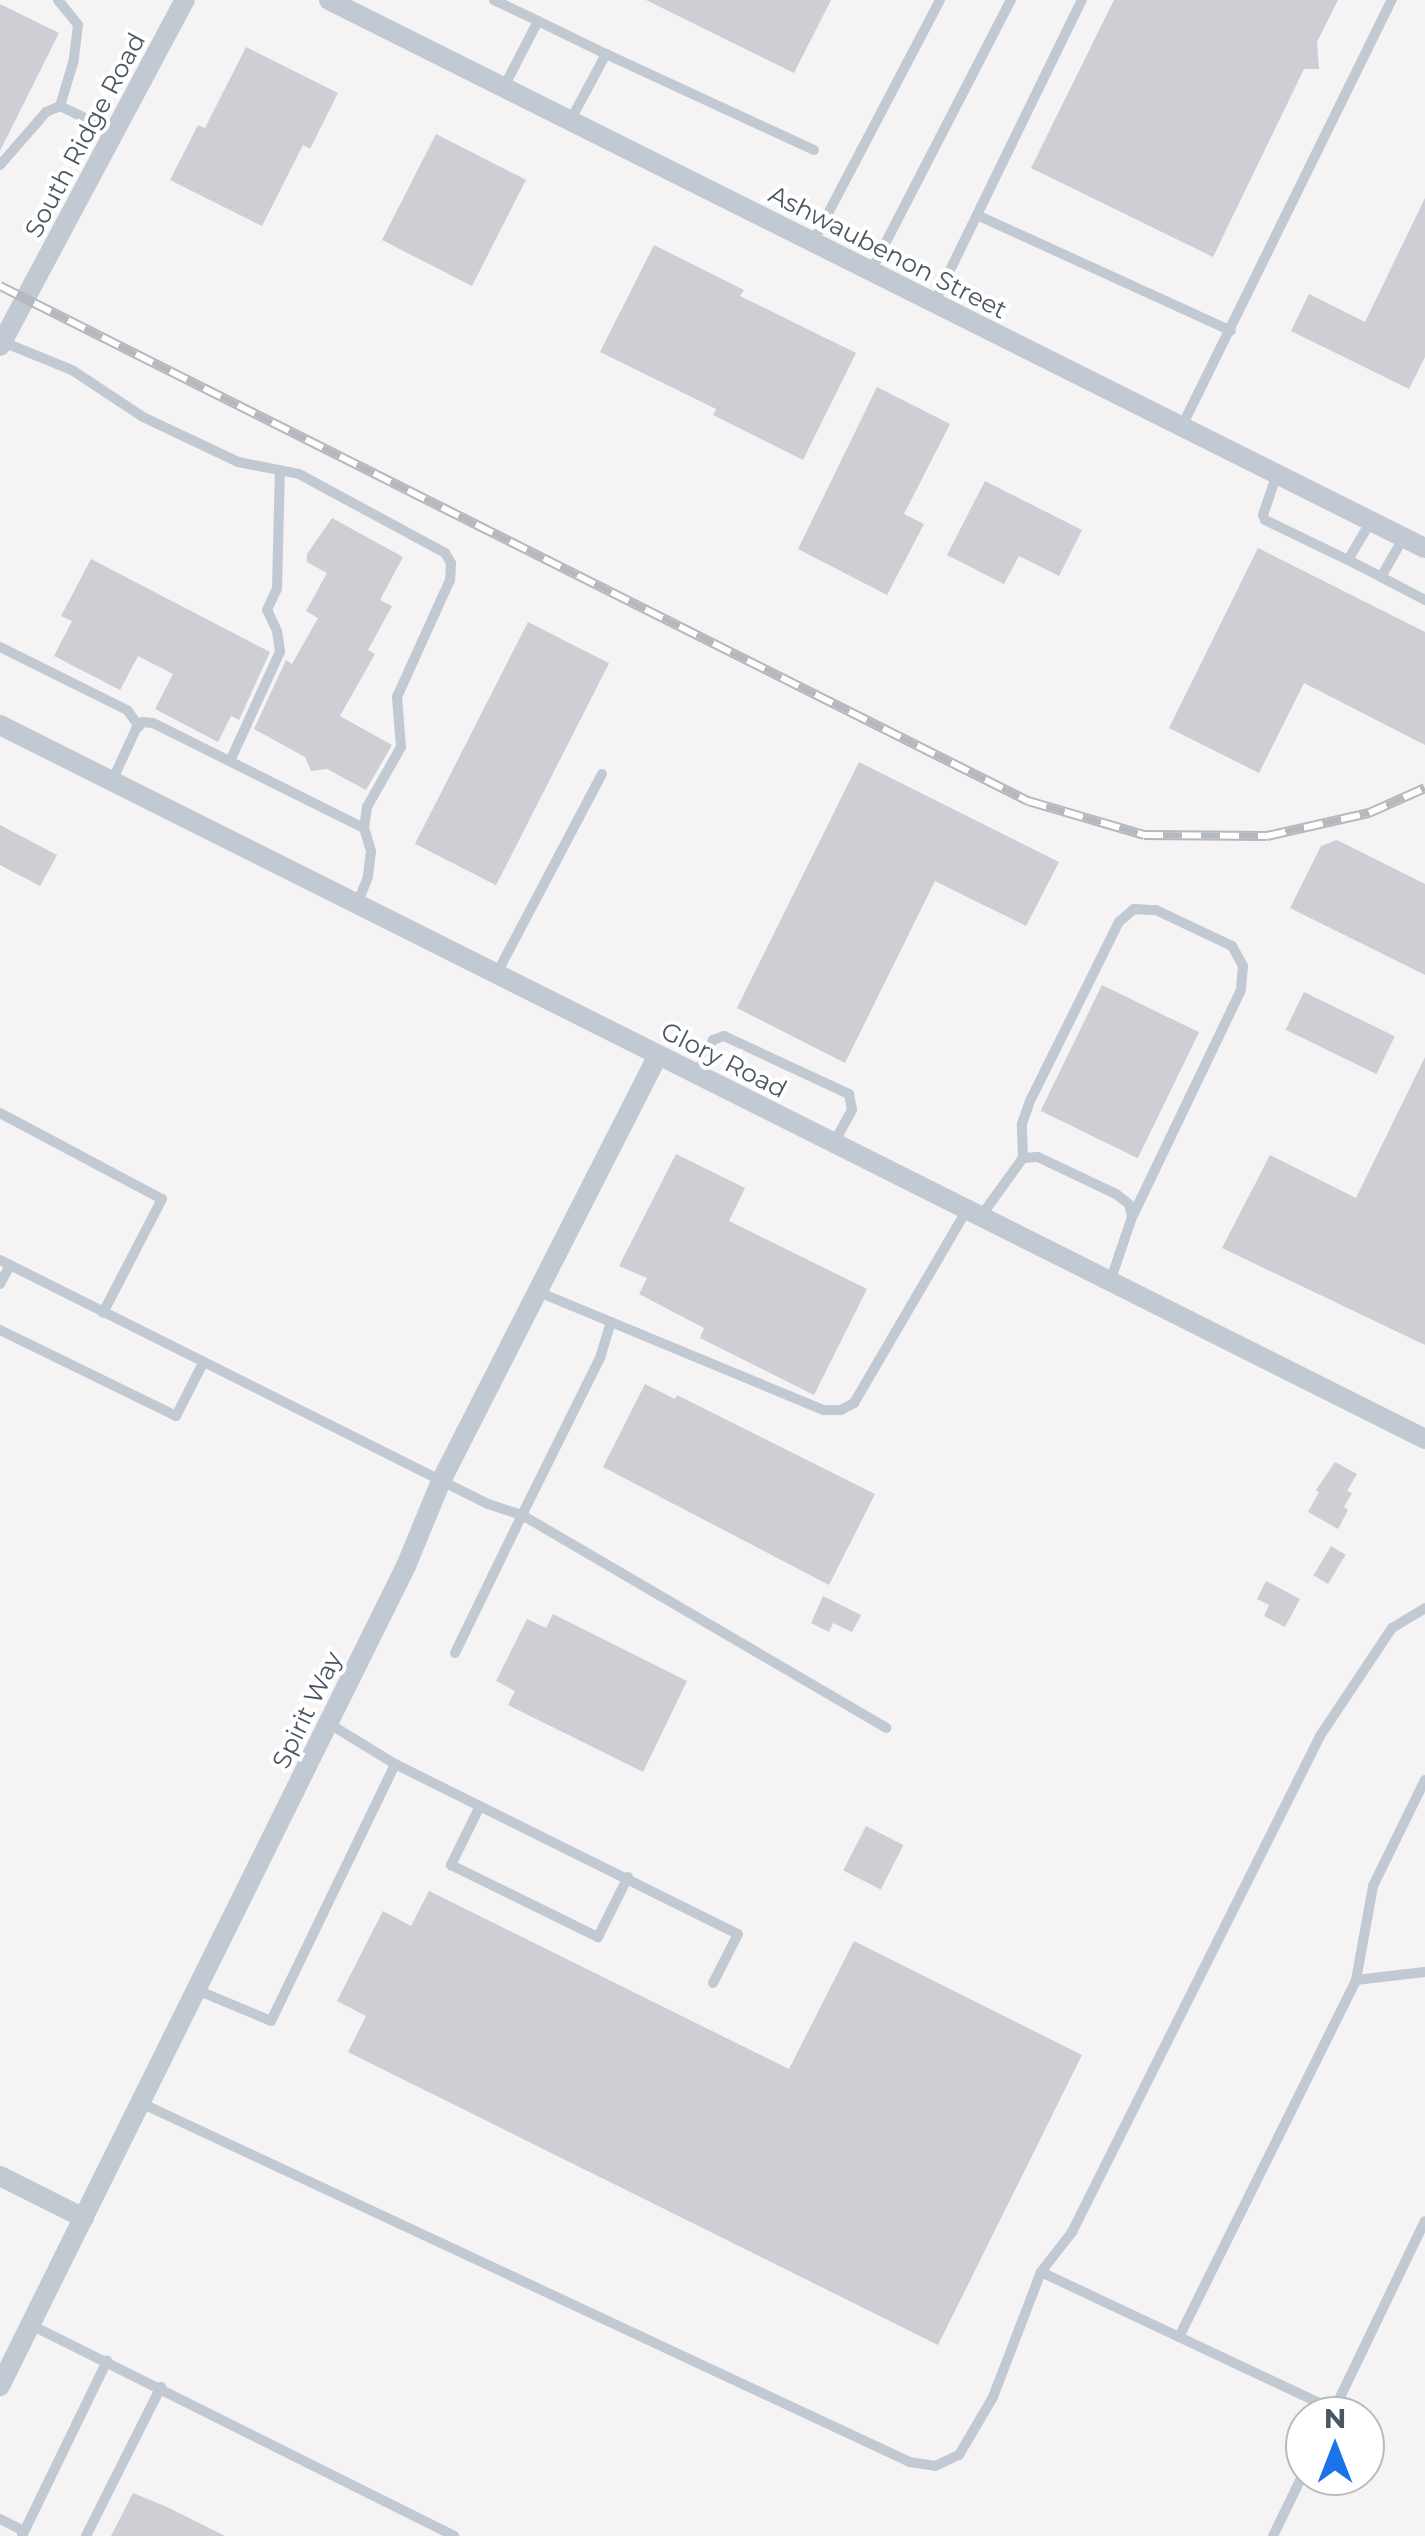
<!DOCTYPE html>
<html>
<head>
<meta charset="utf-8">
<style>
  body { margin:0 }
  #map { position:relative; width:1425px; height:2536px; overflow:hidden; background:#f5f3f3; font-family:Montserrat,sans-serif }
  div>[style] { position:absolute }
  [style*='--x'] { left:calc(var(--x)*1px); top:calc(var(--y)*1px); width:calc(var(--w)*1px); rotate:calc(var(--a)*1deg) }
  .building>* { inset:0; background:#cdcfd5; transform-origin:0 0 }
  .lane>* { height:10px; margin:-5px; padding:0 5px; transform-origin:5px; border-radius:5px; background:#c1cad2 }
  .street>* { height:20px; margin:-10px; padding:0 10px; transform-origin:10px; border-radius:10px; background:#c1cad2 }
  .rail>* { height:10px; margin-top:-5px; transform-origin:0; background:repeating-linear-gradient(90deg,#fff 0 19px,#b5b8bd 0 38px); box-sizing:border-box; border-block:2px solid #b5b8bd }
  span { translate:-50% -50%; white-space:nowrap; text-align:center; line-height:1.15; -webkit-text-stroke:8px #fff; paint-order:stroke }
  .street-label { font-size:25px; color:#4a5661 }
  .north { position:absolute; left:1285px; top:2396px; width:100px; height:100px; box-sizing:border-box; background:#fff; border:2px solid #b7bbc0; border-radius:50%; rotate:0deg; font-size:28px; font-weight:700; line-height:40px; text-align:center; color:#4a5661 }
  .north::after { content:''; display:block; margin:auto; width:35px; height:45px; background:#1a73e8; clip-path:polygon(50% 0,100% 100%,50% 72%,0 100%) }
</style>
</head>
<body>
<div id="map">
  <div class="building">
    <div style="clip-path:polygon(646px 0,831px 0,794px 73px)"></div>
    <div style="clip-path:polygon(1114px 0,1338px 0,1317px 42px,1319px 69px,1304px 69px,1213px 257px,1031px 168px)"></div>
    <div style="clip-path:polygon(0 4px,59px 33px,0 151px)"></div>
    <div style="clip-path:polygon(246px 47px,338px 93px,310px 149px,303px 145px,262px 226px,170px 180px,198px 125px,205px 128px)"></div>
    <div style="left:436px;top:134px;width:101px;height:119px;rotate:27deg"></div>
    <div style="clip-path:polygon(1425px 198px,1425px 357px,1409px 389px,1291px 331px,1309px 294px,1365px 322px)"></div>
    <div style="clip-path:polygon(654px 245px,744px 290px,740px 296px,856px 353px,803px 460px,713px 415px,716px 409px,600px 352px)"></div>
    <div style="clip-path:polygon(877px 387px,950px 424px,904px 514px,924px 524px,887px 595px,798px 549px)"></div>
    <div style="clip-path:polygon(985px 481px,1082px 530px,1059px 576px,1019px 556px,1004px 584px,947px 555px)"></div>
    <div style="clip-path:polygon(332px 518px,403px 557px,380px 600px,392px 606px,368px 650px,375px 654px,340px 716px,392px 745px,366px 790px,327px 769px,311px 771px,305px 757px,254px 729px,286px 660px,292px 664px,318px 618px,306px 611px,327px 573px,307px 562px,307px 554px)"></div>
    <div style="clip-path:polygon(1258px 548px,1425px 632px,1425px 745px,1304px 683px,1259px 773px,1169px 728px)"></div>
    <div style="clip-path:polygon(91px 559px,270px 652px,239px 720px,231px 716px,218px 742px,155px 709px,173px 674px,138px 656px,120px 690px,54px 656px,72px 621px,61px 616px)"></div>
    <div style="left:528px;top:622px;width:91px;height:249px;rotate:27deg"></div>
    <div style="clip-path:polygon(859px 762px,1059px 862px,1026px 926px,935px 881px,845px 1063px,737px 1008px)"></div>
    <div style="clip-path:polygon(0 825px,57px 855px,40px 886px,0 865px)"></div>
    <div style="clip-path:polygon(1337px 840px,1425px 884px,1425px 975px,1290px 908px,1321px 846px)"></div>
    <div style="left:1102px;top:985px;width:108px;height:140px;rotate:26deg"></div>
    <div style="left:1304px;top:992px;width:101px;height:42px;rotate:26deg"></div>
    <div style="clip-path:polygon(1425px 1057px,1425px 1345px,1222px 1248px,1270px 1155px,1356px 1198px)"></div>
    <div style="clip-path:polygon(676px 1154px,745px 1188px,729px 1221px,867px 1289px,814px 1395px,700px 1338px,704px 1328px,639px 1294px,647px 1278px,619px 1266px)"></div>
    <div style="clip-path:polygon(645px 1384px,675px 1399px,677px 1395px,875px 1494px,829px 1585px,603px 1467px)"></div>
    <div style="clip-path:polygon(1335px 1462px,1357px 1474px,1347px 1491px,1352px 1493px,1344px 1507px,1348px 1510px,1338px 1529px,1308px 1512px,1319px 1492px,1316px 1490px)"></div>
    <div style="left:1331px;top:1546px;width:17px;height:34px;rotate:31deg"></div>
    <div style="clip-path:polygon(1266px 1581px,1300px 1599px,1285px 1627px,1264px 1616px,1269px 1605px,1257px 1599px)"></div>
    <div style="clip-path:polygon(823px 1596px,861px 1615px,852px 1632px,833px 1623px,829px 1632px,811px 1623px)"></div>
    <div style="clip-path:polygon(553px 1614px,687px 1681px,643px 1772px,508px 1705px,515px 1691px,496px 1681px,527px 1619px,546px 1628px)"></div>
    <div style="left:866px;top:1826px;width:42px;height:50px;rotate:27deg"></div>
    <div style="clip-path:polygon(429px 1891px,789px 2069px,854px 1941px,1082px 2055px,938px 2345px,348px 2052px,366px 2016px,337px 2001px,383px 1911px,411px 1926px)"></div>
    <div style="clip-path:polygon(133px 2493px,167px 2507px,225px 2536px,111px 2536px)"></div>
  </div>
  <div class="lane">
    <div style="--x:58;--y:0;--w:32;--a:51"></div>
    <div style="--x:78;--y:25;--w:38;--a:97"></div>
    <div style="--x:73;--y:63;--w:45;--a:106.8"></div>
    <div style="--x:494;--y:0;--w:49;--a:25.5"></div>
    <div style="--x:538;--y:21;--w:74;--a:117.3"></div>
    <div style="--x:538;--y:21;--w:76;--a:25.9"></div>
    <div style="--x:606;--y:54;--w:76;--a:118.2"></div>
    <div style="--x:606;--y:54;--w:229;--a:24.8"></div>
    <div style="--x:0;--y:165;--w:70;--a:-49"></div>
    <div style="--x:46;--y:112;--w:15;--a:-23"></div>
    <div style="--x:60;--y:106;--w:60;--a:25.7"></div>
    <div style="--x:977;--y:215;--w:279;--a:24.5"></div>
    <div style="--x:813;--y:242;--w:273;--a:-62.3"></div>
    <div style="--x:871;--y:271;--w:305;--a:-62.7"></div>
    <div style="--x:934;--y:303;--w:337;--a:-64"></div>
    <div style="--x:3;--y:342;--w:74;--a:22.1"></div>
    <div style="--x:72;--y:370;--w:85;--a:33.5"></div>
    <div style="--x:143;--y:417;--w:105;--a:25.3"></div>
    <div style="--x:238;--y:462;--w:62;--a:11.1"></div>
    <div style="--x:299;--y:474;--w:166;--a:28.4"></div>
    <div style="--x:445;--y:553;--w:12;--a:59"></div>
    <div style="--x:451;--y:563;--w:17;--a:93"></div>
    <div style="--x:450;--y:580;--w:128;--a:114.4"></div>
    <div style="--x:397;--y:697;--w:50;--a:85.4"></div>
    <div style="--x:401;--y:747;--w:69;--a:119.5"></div>
    <div style="--x:367;--y:807;--w:21;--a:98"></div>
    <div style="--x:364;--y:828;--w:24;--a:73"></div>
    <div style="--x:371;--y:851;--w:26;--a:97"></div>
    <div style="--x:368;--y:877;--w:29;--a:112"></div>
    <div style="--x:1182;--y:426;--w:475;--a:-63.8"></div>
    <div style="--x:1277;--y:474;--w:43;--a:108.9"></div>
    <div style="--x:1263;--y:515;--w:5;--a:68"></div>
    <div style="--x:1265;--y:520;--w:92;--a:25.7"></div>
    <div style="--x:1348;--y:560;--w:45;--a:-59.5"></div>
    <div style="--x:1348;--y:560;--w:37;--a:27"></div>
    <div style="--x:1381;--y:577;--w:46;--a:-60.1"></div>
    <div style="--x:1381;--y:577;--w:50;--a:27.6"></div>
    <div style="--x:0;--y:647;--w:142;--a:26.4"></div>
    <div style="--x:127;--y:710;--w:20;--a:53"></div>
    <div style="--x:230;--y:761;--w:120;--a:-65.4"></div>
    <div style="--x:280;--y:652;--w:21;--a:-98"></div>
    <div style="--x:277;--y:631;--w:23;--a:-115"></div>
    <div style="--x:267;--y:610;--w:23;--a:-65"></div>
    <div style="--x:277;--y:589;--w:119;--a:-88.6"></div>
    <div style="--x:112;--y:781;--w:57;--a:-65.2"></div>
    <div style="--x:136;--y:729;--w:10;--a:-45"></div>
    <div style="--x:143;--y:722;--w:10;--a:6"></div>
    <div style="--x:153;--y:723;--w:236;--a:26.5"></div>
    <div style="--x:497;--y:973;--w:225;--a:-62.2"></div>
    <div style="--x:697;--y:1073;--w:37;--a:-64"></div>
    <div style="--x:713;--y:1040;--w:12;--a:-20"></div>
    <div style="--x:724;--y:1036;--w:138;--a:24.9"></div>
    <div style="--x:849;--y:1094;--w:16;--a:79"></div>
    <div style="--x:852;--y:1110;--w:38;--a:119"></div>
    <div style="--x:0;--y:1113;--w:183;--a:28"></div>
    <div style="--x:162;--y:1199;--w:128;--a:117.4"></div>
    <div style="--x:1023;--y:1158;--w:34;--a:-92"></div>
    <div style="--x:1022;--y:1124;--w:24;--a:-71"></div>
    <div style="--x:1030;--y:1101;--w:200;--a:-63.6"></div>
    <div style="--x:1119;--y:922;--w:20;--a:-41"></div>
    <div style="--x:1134;--y:909;--w:22;--a:3"></div>
    <div style="--x:1156;--y:910;--w:84;--a:25.3"></div>
    <div style="--x:1232;--y:946;--w:23;--a:61"></div>
    <div style="--x:1243;--y:966;--w:24;--a:95"></div>
    <div style="--x:1241;--y:990;--w:252;--a:115.6"></div>
    <div style="--x:981;--y:1216;--w:72;--a:-54.1"></div>
    <div style="--x:1023;--y:1158;--w:15;--a:-4"></div>
    <div style="--x:1038;--y:1157;--w:86;--a:25.4"></div>
    <div style="--x:1116;--y:1194;--w:16;--a:38"></div>
    <div style="--x:1129;--y:1204;--w:13;--a:77"></div>
    <div style="--x:1132;--y:1217;--w:69;--a:108.7"></div>
    <div style="--x:0;--y:1260;--w:546;--a:26.57"></div>
    <div style="--x:488;--y:1504;--w:36;--a:18"></div>
    <div style="--x:522;--y:1515;--w:175;--a:-63.6"></div>
    <div style="--x:600;--y:1358;--w:38;--a:-73"></div>
    <div style="--x:0;--y:1284;--w:21;--a:-62"></div>
    <div style="--x:541;--y:1293;--w:306;--a:22.5"></div>
    <div style="--x:824;--y:1410;--w:17;--a:0"></div>
    <div style="--x:841;--y:1410;--w:15;--a:-28"></div>
    <div style="--x:854;--y:1403;--w:224;--a:-59.7"></div>
    <div style="--x:0;--y:1330;--w:196;--a:26"></div>
    <div style="--x:176;--y:1416;--w:59;--a:-63"></div>
    <div style="--x:455;--y:1653;--w:153;--a:-64.1"></div>
    <div style="--x:522;--y:1515;--w:422;--a:30.3"></div>
    <div style="--x:395;--y:1764;--w:383;--a:26.4"></div>
    <div style="--x:738;--y:1934;--w:55;--a:117"></div>
    <div style="--x:480;--y:1806;--w:66;--a:116.2"></div>
    <div style="--x:451;--y:1865;--w:164;--a:26.1"></div>
    <div style="--x:598;--y:1937;--w:67;--a:-63.4"></div>
    <div style="--x:1356;--y:1980;--w:69;--a:-6.6"></div>
    <div style="--x:197;--y:1990;--w:80;--a:22.7"></div>
    <div style="--x:271;--y:2021;--w:285;--a:-64.2"></div>
    <div style="--x:395;--y:1764;--w:79;--a:-148.5"></div>
    <div style="--x:141;--y:2103;--w:849;--a:25.03"></div>
    <div style="--x:910;--y:2462;--w:25;--a:9"></div>
    <div style="--x:935;--y:2466;--w:26;--a:-25"></div>
    <div style="--x:959;--y:2455;--w:67;--a:-59.6"></div>
    <div style="--x:993;--y:2397;--w:134;--a:-69"></div>
    <div style="--x:1041;--y:2272;--w:51;--a:-52.2"></div>
    <div style="--x:1072;--y:2232;--w:555;--a:-63.43"></div>
    <div style="--x:1320;--y:1736;--w:130;--a:-56.3"></div>
    <div style="--x:1392;--y:1628;--w:39;--a:-31"></div>
    <div style="--x:1041;--y:2272;--w:324;--a:25.2"></div>
    <div style="--x:31;--y:2325;--w:473;--a:26.5"></div>
    <div style="--x:1179;--y:2337;--w:398;--a:-63.6"></div>
    <div style="--x:1356;--y:1980;--w:96;--a:-79.7"></div>
    <div style="--x:1373;--y:1886;--w:118;--a:-63.9"></div>
    <div style="--x:1332;--y:2414;--w:214;--a:-64.3"></div>
    <div style="--x:0;--y:2519;--w:27;--a:27"></div>
    <div style="--x:22;--y:2536;--w:195;--a:-64.1"></div>
    <div style="--x:86;--y:2536;--w:167;--a:-63.3"></div>
    <div style="--x:1273;--y:2536;--w:73;--a:-64.1"></div>
  </div>
  <div class="street">
    <div style="--x:329;--y:0;--w:1225;--a:26.57"></div>
    <div style="--x:0;--y:346;--w:392;--a:-61.9"></div>
    <div style="--x:0;--y:725;--w:1594;--a:26.61"></div>
    <div style="--x:0;--y:2176;--w:94;--a:26.6"></div>
    <div style="--x:0;--y:2386;--w:915;--a:-63.66"></div>
    <div style="--x:406;--y:1566;--w:92;--a:-67.6"></div>
    <div style="--x:441;--y:1481;--w:478;--a:-63"></div>
  </div>
  <div class="rail">
    <div style="--x:0;--y:286;--w:1150;--a:26.61"></div>
    <div style="--x:1028;--y:801;--w:121;--a:16.3"></div>
    <div style="--x:1144;--y:835;--w:123;--a:0.5"></div>
    <div style="--x:1267;--y:836;--w:105;--a:-12.7"></div>
    <div style="--x:1369;--y:813;--w:61;--a:-24.1"></div>
  </div>
  <div class="street-label">
    <span style="left:85px;top:135px;rotate:-62deg">South Ridge Road</span>
    <span style="left:888px;top:252px;rotate:27deg">Ashwaubenon Street</span>
    <span style="left:724px;top:1060px;rotate:27deg">Glory Road</span>
    <span style="left:307px;top:1710px;rotate:-64deg">Spirit Way</span>
  </div>
  <div class="north">N</div>
</div>
</body>
</html>
